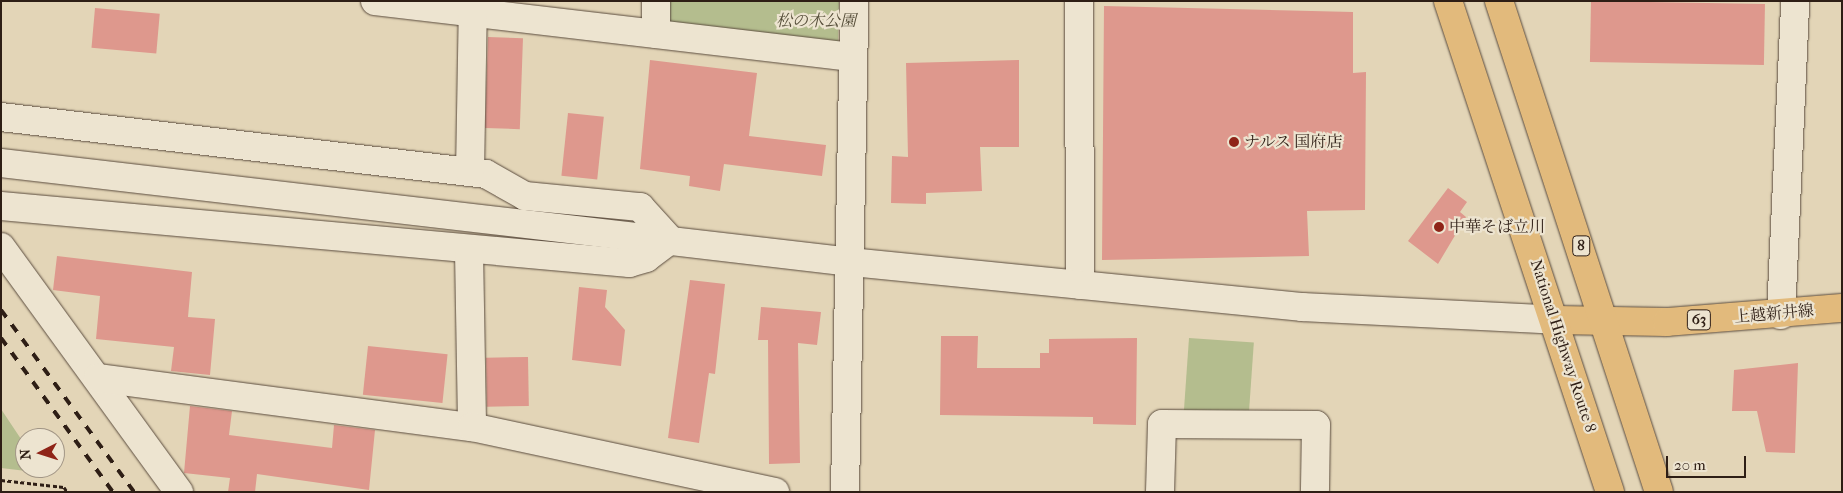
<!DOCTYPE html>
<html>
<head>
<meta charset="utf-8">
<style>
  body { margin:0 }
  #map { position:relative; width:1843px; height:493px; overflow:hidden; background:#e3d5b7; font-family:"IM FELL French Canon","Noto Serif JP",serif }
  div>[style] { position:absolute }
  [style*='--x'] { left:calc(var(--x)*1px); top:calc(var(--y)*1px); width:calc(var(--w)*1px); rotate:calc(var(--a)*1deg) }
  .green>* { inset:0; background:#b4bd8e; transform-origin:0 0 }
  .building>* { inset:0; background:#de988d; transform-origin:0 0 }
  .path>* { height:3px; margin-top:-1.5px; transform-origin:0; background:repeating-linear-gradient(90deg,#2e1e15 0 4px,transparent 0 6.5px) }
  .roads { filter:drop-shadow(0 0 1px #5b4c3e) drop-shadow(0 0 1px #5b4c3e) }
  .minor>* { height:28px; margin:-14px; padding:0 14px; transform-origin:14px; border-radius:14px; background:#ede4d0 }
  .major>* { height:28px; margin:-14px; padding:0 14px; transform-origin:14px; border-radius:14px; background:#e2ba7c }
  .highway>* { height:28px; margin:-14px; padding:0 14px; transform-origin:14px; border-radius:14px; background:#e2ba7c }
  .rail>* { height:4px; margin-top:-2px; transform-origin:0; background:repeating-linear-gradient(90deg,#2e1e15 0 9px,transparent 0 18px) }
  .dots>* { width:14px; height:14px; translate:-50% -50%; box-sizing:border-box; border:2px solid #ede4d0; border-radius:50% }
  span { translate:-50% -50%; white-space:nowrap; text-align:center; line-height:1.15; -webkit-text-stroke:4.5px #ede4d0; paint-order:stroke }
  .shield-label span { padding:1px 4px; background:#ede4d0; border:1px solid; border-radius:4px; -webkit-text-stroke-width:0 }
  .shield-label { font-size:15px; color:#2e1e15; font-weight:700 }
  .park-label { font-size:16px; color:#564e39; font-style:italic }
  .poi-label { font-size:16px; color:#2e1e15 }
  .left { translate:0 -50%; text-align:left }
  .street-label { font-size:16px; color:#2e1e15 }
  .frame { position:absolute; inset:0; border:2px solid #2e1e15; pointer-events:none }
  .north { position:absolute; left:15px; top:428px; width:50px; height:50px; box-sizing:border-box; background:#ede4d0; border:1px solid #a19585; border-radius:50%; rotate:265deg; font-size:14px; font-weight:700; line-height:20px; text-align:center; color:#2e1e15 }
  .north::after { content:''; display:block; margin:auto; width:18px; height:22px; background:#8f2418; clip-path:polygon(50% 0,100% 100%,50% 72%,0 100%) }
  .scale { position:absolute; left:1666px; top:456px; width:80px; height:22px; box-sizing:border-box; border:2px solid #2e1e15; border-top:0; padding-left:6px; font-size:15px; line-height:18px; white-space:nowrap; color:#2e1e15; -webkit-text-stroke:4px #ede4d0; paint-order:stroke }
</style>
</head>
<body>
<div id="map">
  <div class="green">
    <div style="clip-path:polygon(668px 1px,839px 1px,838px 43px,668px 24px)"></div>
    <div style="left:1189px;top:338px;width:65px;height:78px;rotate:4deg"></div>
    <div style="clip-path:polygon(1px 409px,25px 445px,25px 468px,40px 468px,43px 473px,1px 468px)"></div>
  </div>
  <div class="building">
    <div style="left:1591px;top:1px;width:174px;height:61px;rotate:1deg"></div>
    <div style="clip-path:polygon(1104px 6px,1353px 12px,1353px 73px,1366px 72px,1365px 210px,1307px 211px,1309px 256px,1102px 260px)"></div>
    <div style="left:95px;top:8px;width:65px;height:40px;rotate:5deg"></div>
    <div style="left:488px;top:37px;width:35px;height:91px;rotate:2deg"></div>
    <div style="clip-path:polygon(650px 60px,757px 73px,749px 136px,826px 145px,822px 176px,724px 164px,720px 191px,689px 186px,690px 176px,640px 169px)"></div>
    <div style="clip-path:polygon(1019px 60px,1019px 147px,980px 147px,982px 191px,926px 193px,926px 204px,891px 203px,892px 156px,908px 157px,906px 63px)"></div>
    <div style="left:568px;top:113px;width:36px;height:63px;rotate:6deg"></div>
    <div style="clip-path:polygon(1448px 188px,1467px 202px,1460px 212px,1466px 217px,1438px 264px,1408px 241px)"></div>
    <div style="clip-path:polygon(57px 256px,192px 272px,188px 317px,215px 319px,210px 375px,171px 371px,174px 347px,96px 339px,100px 296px,53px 290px)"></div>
    <div style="clip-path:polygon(690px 280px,725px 284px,715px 374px,709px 373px,699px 443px,668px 438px)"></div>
    <div style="clip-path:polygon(579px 287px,607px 290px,605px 307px,625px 330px,621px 366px,572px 360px)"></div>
    <div style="clip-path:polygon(761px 307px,821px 312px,817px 345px,798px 343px,800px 463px,769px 464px,768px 340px,758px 340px)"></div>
    <div style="clip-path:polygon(941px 336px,978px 336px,977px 368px,1040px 368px,1040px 353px,1049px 353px,1049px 339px,1137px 338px,1136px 425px,1093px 424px,1093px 417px,940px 415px)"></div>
    <div style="left:368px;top:346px;width:80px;height:49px;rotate:6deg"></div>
    <div style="left:528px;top:357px;width:49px;height:42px;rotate:89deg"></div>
    <div style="clip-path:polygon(1798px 363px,1795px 453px,1766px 452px,1757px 411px,1732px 411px,1734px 370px)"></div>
    <div style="clip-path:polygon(190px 406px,232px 411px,229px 435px,332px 448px,334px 425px,375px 430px,369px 490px,257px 474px,255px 492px,228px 492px,230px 478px,184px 473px)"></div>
  </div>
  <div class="path">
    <div style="--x:1;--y:480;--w:63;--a:6.3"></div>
    <div style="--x:64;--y:487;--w:6;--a:59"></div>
  </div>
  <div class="roads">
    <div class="minor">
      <div style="--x:375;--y:1;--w:480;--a:6.7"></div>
      <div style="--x:1079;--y:1;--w:284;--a:89.8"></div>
      <div style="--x:656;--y:34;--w:33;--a:-90"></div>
      <div style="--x:1;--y:117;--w:488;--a:6.7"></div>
      <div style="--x:486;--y:174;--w:45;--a:29.4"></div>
      <div style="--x:525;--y:196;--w:116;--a:5.5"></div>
      <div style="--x:640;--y:207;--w:45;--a:47.7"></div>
      <div style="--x:1;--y:163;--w:856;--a:6.64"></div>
      <div style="--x:851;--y:262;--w:453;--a:5.7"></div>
      <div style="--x:1302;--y:307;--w:254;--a:2.9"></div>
      <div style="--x:470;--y:172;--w:171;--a:-89"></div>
      <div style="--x:1;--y:206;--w:631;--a:5.19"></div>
      <div style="--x:629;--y:263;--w:18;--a:-16"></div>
      <div style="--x:646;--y:258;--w:30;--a:-37"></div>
      <div style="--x:1;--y:247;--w:303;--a:54"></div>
      <div style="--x:469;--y:251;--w:176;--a:89"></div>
      <div style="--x:1781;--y:315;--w:314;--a:-87.4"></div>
      <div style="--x:98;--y:378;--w:377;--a:7.5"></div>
      <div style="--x:472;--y:427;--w:310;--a:12.1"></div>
      <div style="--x:845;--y:492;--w:491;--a:-88.9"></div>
      <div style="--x:1160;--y:492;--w:68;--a:-88.3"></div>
      <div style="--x:1162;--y:424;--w:154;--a:0.4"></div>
      <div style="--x:1316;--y:425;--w:67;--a:90.9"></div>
    </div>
    <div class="major">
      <div style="--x:1556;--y:320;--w:111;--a:1"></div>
      <div style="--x:1667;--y:322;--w:176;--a:-4.6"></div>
    </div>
    <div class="highway">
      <div style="--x:1448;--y:1;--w:517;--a:71.74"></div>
      <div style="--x:1499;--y:1;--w:516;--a:71.95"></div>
    </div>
  </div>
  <div class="rail">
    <div style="--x:1;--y:310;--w:225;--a:53.8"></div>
    <div style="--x:1;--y:338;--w:190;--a:54"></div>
  </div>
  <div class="dots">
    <div style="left:1234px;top:142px;background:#8f2418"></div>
    <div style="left:1439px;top:227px;background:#8f2418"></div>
  </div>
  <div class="shield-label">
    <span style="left:1581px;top:246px">8</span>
    <span style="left:1699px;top:320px">63</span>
  </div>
  <div class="park-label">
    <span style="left:816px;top:21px">松の木公園</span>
  </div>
  <div class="poi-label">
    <span class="left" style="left:1244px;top:142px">ナルス 国府店</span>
    <span class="left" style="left:1449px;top:227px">中華そば立川</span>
  </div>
  <div class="street-label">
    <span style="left:1774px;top:314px;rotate:-5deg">上越新井線</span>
    <span style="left:1563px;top:346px;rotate:72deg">National Highway Route 8</span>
  </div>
  <div class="frame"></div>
  <div class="north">N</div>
  <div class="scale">20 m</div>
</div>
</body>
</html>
